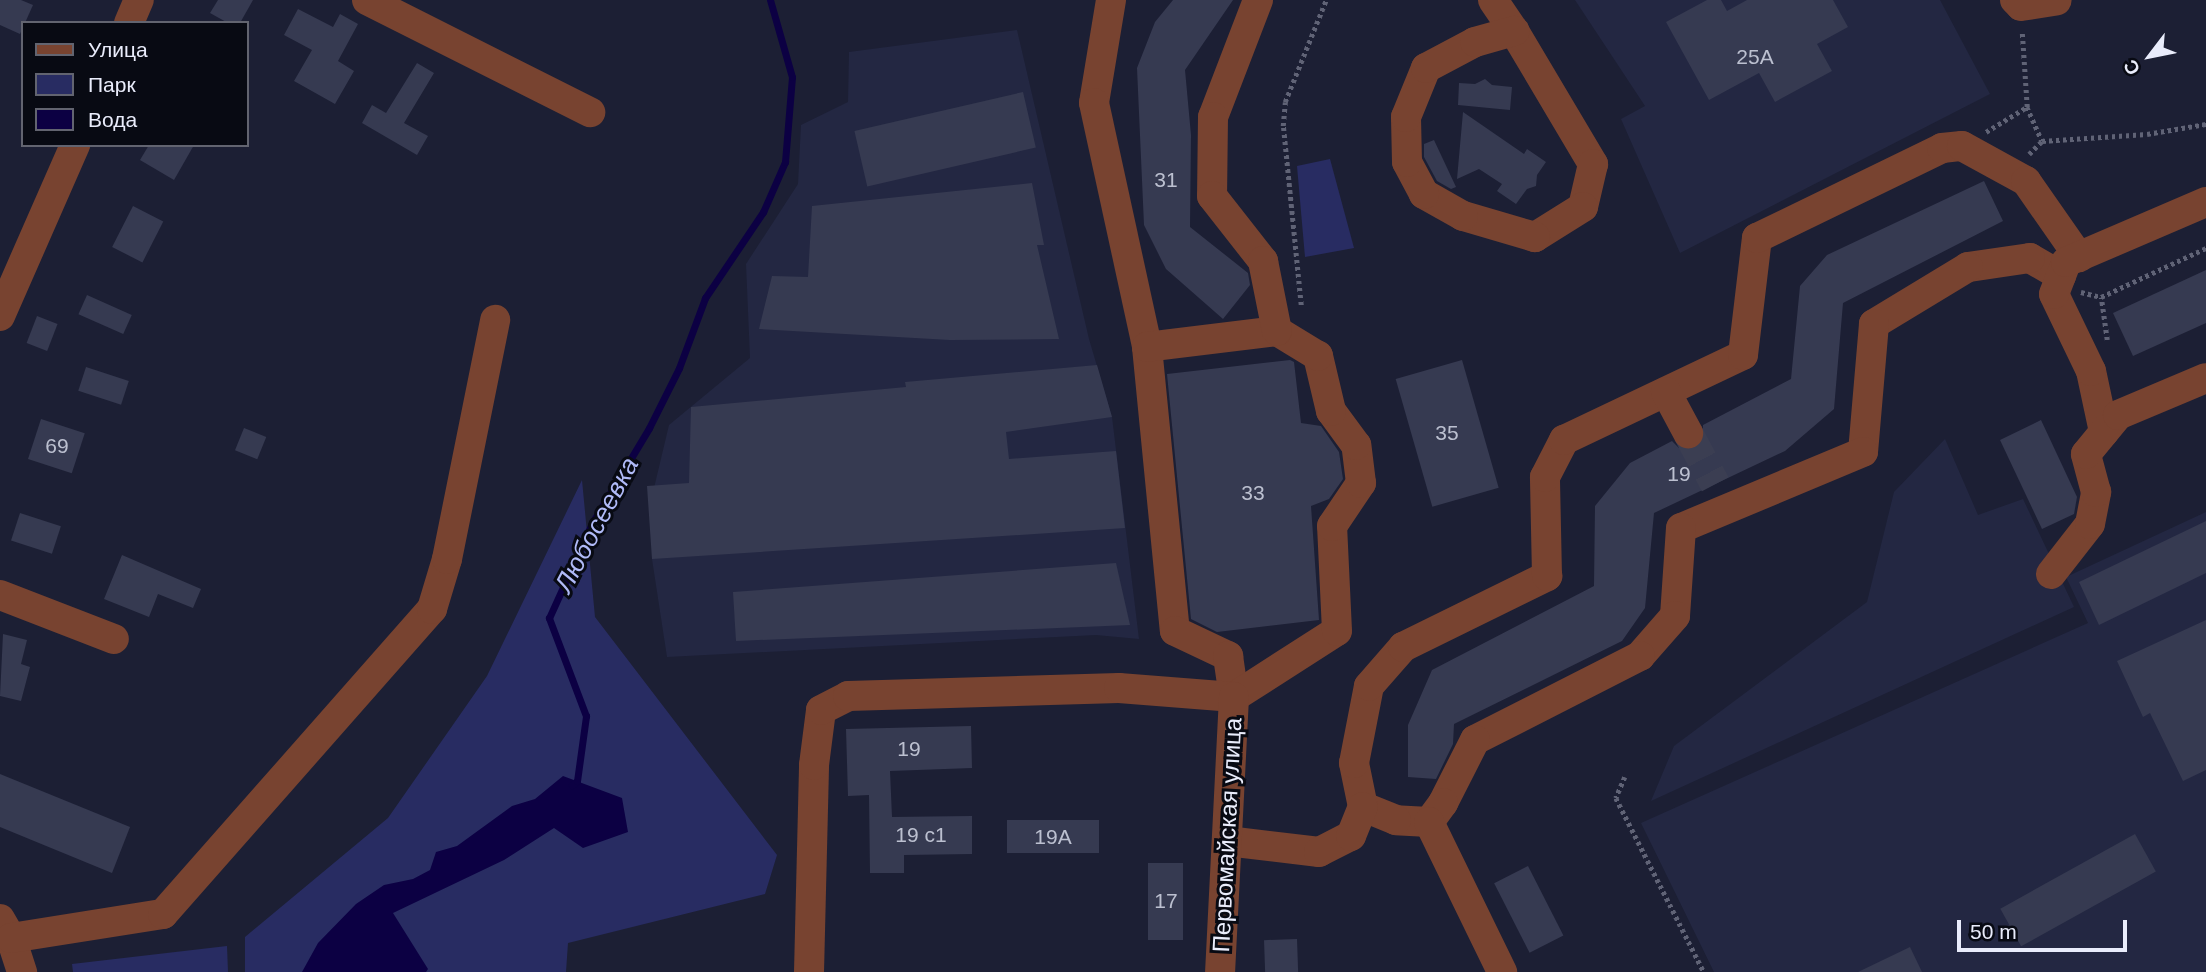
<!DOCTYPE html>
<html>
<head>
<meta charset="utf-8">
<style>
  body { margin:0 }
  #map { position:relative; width:2206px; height:972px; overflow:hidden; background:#1c1f34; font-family:Helvetica,sans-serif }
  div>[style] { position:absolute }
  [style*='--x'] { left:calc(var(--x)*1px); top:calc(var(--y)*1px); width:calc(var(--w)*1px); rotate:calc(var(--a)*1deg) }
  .built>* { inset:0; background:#232742 }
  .green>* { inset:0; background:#282c62 }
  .water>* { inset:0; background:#0c0043 }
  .stream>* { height:7px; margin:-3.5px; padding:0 3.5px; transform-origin:3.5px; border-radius:3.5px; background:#0c0043 }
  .building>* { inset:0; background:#363a51; transform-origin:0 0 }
  .minor-tunnel>* { height:30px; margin-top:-15px; transform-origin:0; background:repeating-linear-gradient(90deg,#3b3e52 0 30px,transparent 0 45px) }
  .path>* { height:4.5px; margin-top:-2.25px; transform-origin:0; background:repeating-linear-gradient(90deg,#606376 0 3.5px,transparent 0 7px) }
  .minor>* { height:30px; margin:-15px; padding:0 15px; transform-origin:15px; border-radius:15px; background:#784330 }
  span { translate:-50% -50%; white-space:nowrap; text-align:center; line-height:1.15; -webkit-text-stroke:6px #080a13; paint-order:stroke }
  .number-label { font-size:21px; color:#bcc0d0 }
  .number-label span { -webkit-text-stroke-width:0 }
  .street-label { font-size:24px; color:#e9ecfb }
  .water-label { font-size:26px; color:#b0baf7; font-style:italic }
  .legend { position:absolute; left:21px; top:21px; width:228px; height:126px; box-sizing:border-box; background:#080a13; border:2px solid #626470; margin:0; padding:9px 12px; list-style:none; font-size:21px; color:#e9ecfb }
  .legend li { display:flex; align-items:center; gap:14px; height:35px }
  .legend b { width:35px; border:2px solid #626470 }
  .north { position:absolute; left:2115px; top:21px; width:70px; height:70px; -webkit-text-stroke:5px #080a13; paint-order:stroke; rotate:238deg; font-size:19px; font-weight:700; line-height:28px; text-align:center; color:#e9ecfb }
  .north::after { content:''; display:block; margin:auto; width:24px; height:32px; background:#e9ecfb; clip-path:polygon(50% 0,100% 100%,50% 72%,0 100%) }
  .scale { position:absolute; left:1957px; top:920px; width:170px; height:32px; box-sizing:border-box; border:4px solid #e9ecfb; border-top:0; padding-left:9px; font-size:21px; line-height:24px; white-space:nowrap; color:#e9ecfb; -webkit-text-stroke:5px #080a13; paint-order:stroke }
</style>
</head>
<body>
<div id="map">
  <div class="built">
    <div style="clip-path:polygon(1575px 0,1940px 0,1990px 94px,1680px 253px,1621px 119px,1645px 106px)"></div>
    <div style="clip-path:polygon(1017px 30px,1089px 339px,1112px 417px,1139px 639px,1096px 635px,667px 657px,652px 559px,654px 488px,669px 425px,750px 358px,746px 264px,798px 184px,801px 125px,848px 102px,849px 52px)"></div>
    <div style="clip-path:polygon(1945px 439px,1978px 515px,2023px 499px,2074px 607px,1651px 801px,1674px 746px,1867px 602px,1894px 492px)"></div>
    <div style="clip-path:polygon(2206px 512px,2206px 972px,1714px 972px,1641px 823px,2088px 623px,2066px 577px)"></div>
  </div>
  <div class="green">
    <div style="clip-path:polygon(1330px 159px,1354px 248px,1305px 257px,1297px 166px)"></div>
    <div style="clip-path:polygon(582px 480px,595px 617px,777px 855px,765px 894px,568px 943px,566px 972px,245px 972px,245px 937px,388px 818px,487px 676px)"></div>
    <div style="clip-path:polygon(227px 946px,228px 972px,73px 972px,72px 964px)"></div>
  </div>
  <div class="water">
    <div style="clip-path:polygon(563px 776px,622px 798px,628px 832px,583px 848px,554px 828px,504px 860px,393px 913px,428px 969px,426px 972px,302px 972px,318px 943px,356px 904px,384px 885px,413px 879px,430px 870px,436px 852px,457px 846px,512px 806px,535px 799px)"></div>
  </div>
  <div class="stream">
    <div style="--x:572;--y:785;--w:6;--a:-39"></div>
    <div style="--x:577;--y:781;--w:66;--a:-82.1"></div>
    <div style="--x:586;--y:716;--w:105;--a:-110.7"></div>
    <div style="--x:549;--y:618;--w:104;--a:-65.6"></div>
    <div style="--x:592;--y:523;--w:111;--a:-59"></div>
    <div style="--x:649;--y:428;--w:67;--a:-63.4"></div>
    <div style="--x:679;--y:368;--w:75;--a:-69.6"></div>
    <div style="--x:705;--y:298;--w:104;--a:-56"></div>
    <div style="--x:763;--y:212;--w:55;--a:-66.3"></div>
    <div style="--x:785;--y:162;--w:85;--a:-85.3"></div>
    <div style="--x:792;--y:77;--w:80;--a:-105.9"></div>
  </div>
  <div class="building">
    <div style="clip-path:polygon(0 0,21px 0,33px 5px,20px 34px,0 25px)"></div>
    <div style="clip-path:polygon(218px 0,253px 0,240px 23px,228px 23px,210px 13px)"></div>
    <div style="clip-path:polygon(1173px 0,1233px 0,1185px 70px,1191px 135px,1190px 227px,1248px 273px,1250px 285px,1223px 319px,1166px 269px,1144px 225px,1137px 68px,1155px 22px)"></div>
    <div style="clip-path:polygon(1707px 0,1721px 0,1727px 11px,1747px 0,1833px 0,1848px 27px,1817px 44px,1832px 71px,1775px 102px,1759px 73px,1709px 100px,1666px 22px)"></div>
    <div style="clip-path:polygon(298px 9px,333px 27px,340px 14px,358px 24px,338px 61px,354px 71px,335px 104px,294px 81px,312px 50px,284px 35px)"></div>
    <div style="clip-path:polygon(417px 63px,434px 73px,404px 123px,428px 136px,417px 155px,362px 123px,372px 105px,386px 113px)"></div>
    <div style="clip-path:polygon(1485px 79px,1492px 85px,1512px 87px,1510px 110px,1458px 105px,1459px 83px,1475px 84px)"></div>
    <div style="left:1023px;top:92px;width:57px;height:173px;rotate:77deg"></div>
    <div style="clip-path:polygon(1463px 112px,1524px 154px,1527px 149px,1546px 162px,1537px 175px,1536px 186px,1527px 189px,1516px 204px,1497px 191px,1502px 184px,1479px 169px,1457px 179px)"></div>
    <div style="clip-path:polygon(1434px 140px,1456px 187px,1451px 189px,1437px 181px,1424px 157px,1424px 144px)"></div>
    <div style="clip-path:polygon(149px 145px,194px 145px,174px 180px,140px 160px)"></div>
    <div style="clip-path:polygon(1984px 181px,2003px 221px,1843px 303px,1834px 409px,1785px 451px,1654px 513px,1645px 608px,1622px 641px,1454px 724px,1453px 744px,1436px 779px,1408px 777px,1408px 725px,1432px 670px,1594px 586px,1595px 506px,1630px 463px,1672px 441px,1679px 448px,1696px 449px,1703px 442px,1703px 425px,1791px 379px,1800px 286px,1827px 255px)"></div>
    <div style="clip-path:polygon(1032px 183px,1044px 245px,1037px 245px,1059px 339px,950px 340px,759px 329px,772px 276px,808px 277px,812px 206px)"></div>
    <div style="left:133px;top:206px;width:34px;height:46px;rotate:27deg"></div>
    <div style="clip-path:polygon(2206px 270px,2206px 323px,2133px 356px,2113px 313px)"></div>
    <div style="left:87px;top:295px;width:49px;height:21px;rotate:24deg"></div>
    <div style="left:37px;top:316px;width:22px;height:29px;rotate:21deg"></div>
    <div style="clip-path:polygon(1290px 360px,1294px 362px,1301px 423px,1321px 426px,1339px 452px,1343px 479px,1329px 499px,1311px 506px,1319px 620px,1217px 632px,1191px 619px,1167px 374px)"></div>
    <div style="left:1462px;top:360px;width:133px;height:69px;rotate:74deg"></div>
    <div style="clip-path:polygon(1097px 365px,1112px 417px,1006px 432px,1009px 459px,1116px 451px,1125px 528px,652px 559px,647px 486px,689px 483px,691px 407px,906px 387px,905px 382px)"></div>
    <div style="left:86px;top:367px;width:45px;height:25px;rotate:18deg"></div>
    <div style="left:41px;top:419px;width:46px;height:42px;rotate:18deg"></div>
    <div style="clip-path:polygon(2041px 420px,2077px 497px,2074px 514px,2042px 529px,2000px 440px)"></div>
    <div style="left:244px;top:428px;width:24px;height:24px;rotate:22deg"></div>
    <div style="left:20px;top:513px;width:43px;height:29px;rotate:18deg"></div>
    <div style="clip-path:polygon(2206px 521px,2206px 573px,2099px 625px,2079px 582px)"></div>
    <div style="clip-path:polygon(122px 555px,201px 589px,193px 608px,158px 594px,149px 617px,104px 599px)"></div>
    <div style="clip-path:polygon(1116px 563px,1130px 625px,736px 641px,733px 592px)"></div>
    <div style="clip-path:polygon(2206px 620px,2206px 770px,2183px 781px,2150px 713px,2143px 717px,2117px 661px)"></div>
    <div style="clip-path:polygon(3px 634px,27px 640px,21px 664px,30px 667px,21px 701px,0 696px)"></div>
    <div style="clip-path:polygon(971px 726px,972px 768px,890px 771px,892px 817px,972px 816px,972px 854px,904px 855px,904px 873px,870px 873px,869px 795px,848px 796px,846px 729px)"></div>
    <div style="clip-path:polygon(0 774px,130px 827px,112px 873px,0 827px)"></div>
    <div style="left:1099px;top:820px;width:33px;height:92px;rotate:90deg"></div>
    <div style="left:2135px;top:834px;width:43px;height:154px;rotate:61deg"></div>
    <div style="left:1148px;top:863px;width:35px;height:77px"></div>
    <div style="left:1528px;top:866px;width:78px;height:38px;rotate:63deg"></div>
    <div style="left:1297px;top:939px;width:33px;height:33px;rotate:88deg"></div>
    <div style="clip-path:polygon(1910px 947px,1922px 972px,1858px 972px)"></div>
  </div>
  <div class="minor-tunnel">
    <div style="--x:1688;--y:433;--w:58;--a:62.1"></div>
  </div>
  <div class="path">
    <div style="--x:2027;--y:107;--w:37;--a:66"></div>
    <div style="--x:1986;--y:132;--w:48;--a:-31.4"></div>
    <div style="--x:2027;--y:107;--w:76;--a:-93.8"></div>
    <div style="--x:2029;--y:154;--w:18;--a:-45"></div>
    <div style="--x:2042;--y:141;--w:105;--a:-3.8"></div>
    <div style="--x:2147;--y:134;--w:60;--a:-9.6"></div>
    <div style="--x:2081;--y:292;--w:21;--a:14"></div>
    <div style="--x:1301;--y:305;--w:180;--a:-95.7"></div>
    <div style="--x:1283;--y:126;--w:24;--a:-85"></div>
    <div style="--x:1285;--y:102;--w:110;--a:-68.1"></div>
    <div style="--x:2107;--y:340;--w:43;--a:-97.9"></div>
    <div style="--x:2101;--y:297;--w:116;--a:-25"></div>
    <div style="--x:1625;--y:777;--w:23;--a:113"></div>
    <div style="--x:1616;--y:798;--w:195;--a:63.2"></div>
  </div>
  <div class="minor">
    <div style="--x:367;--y:0;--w:250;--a:26.7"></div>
    <div style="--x:1111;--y:0;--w:104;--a:99.4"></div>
    <div style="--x:1094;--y:103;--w:250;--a:77.7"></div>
    <div style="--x:1147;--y:347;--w:285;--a:84.4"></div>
    <div style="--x:1175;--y:631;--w:59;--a:25.3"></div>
    <div style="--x:1228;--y:656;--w:41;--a:81.7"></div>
    <div style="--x:1234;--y:697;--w:122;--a:-32.7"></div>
    <div style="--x:1337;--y:631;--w:105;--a:-92.7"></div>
    <div style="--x:1332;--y:526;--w:52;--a:-56"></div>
    <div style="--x:1361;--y:483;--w:38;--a:-97"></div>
    <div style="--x:1356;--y:445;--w:42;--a:-126.3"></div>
    <div style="--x:1331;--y:411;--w:57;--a:-103.3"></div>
    <div style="--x:1318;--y:356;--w:48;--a:-148.6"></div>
    <div style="--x:1277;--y:331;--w:131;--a:173"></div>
    <div style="--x:1258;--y:0;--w:125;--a:111"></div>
    <div style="--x:1213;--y:117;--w:79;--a:90.7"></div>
    <div style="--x:1212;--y:196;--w:83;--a:51.9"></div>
    <div style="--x:1263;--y:261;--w:71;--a:78.7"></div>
    <div style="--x:1493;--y:0;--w:37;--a:56"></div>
    <div style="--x:1514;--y:31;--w:155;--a:59.3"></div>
    <div style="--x:1593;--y:164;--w:44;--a:103.1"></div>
    <div style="--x:1583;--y:207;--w:57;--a:148"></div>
    <div style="--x:1535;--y:237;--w:75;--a:-163.7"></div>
    <div style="--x:1463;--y:216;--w:45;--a:-150.6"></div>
    <div style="--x:1424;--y:194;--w:36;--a:-118"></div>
    <div style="--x:1407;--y:162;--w:45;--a:-91.3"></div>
    <div style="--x:1406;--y:117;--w:53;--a:-67.8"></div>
    <div style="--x:1426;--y:68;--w:55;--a:-28"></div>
    <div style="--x:1475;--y:42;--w:41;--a:-15.8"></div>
    <div style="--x:2015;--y:0;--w:8;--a:45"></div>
    <div style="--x:2021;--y:6;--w:36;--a:-9"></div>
    <div style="--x:129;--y:23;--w:25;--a:-67"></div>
    <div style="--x:2061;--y:276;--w:36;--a:-150"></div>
    <div style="--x:2030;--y:258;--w:63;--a:171.7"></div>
    <div style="--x:1968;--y:267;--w:110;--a:148.8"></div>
    <div style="--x:1874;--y:324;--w:128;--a:94.9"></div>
    <div style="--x:1863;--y:452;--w:197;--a:157.3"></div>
    <div style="--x:1681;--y:528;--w:88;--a:93.9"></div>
    <div style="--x:1675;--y:616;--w:53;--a:131.2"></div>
    <div style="--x:1640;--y:656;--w:185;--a:153"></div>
    <div style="--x:1475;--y:740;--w:71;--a:116.9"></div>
    <div style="--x:1443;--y:803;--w:24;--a:126"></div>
    <div style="--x:1429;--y:822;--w:33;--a:-177"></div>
    <div style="--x:1396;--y:820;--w:35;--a:-158"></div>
    <div style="--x:1363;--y:807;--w:45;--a:-101.6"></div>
    <div style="--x:1354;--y:763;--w:78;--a:-79"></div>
    <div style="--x:1369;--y:686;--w:52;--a:-48.9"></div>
    <div style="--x:1403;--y:647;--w:161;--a:-26.2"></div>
    <div style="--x:1547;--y:576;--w:99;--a:-91.2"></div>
    <div style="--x:1545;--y:477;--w:42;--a:-62.8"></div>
    <div style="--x:1564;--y:440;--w:198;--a:-25.4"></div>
    <div style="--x:1743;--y:355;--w:118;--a:-83.2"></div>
    <div style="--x:1757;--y:238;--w:206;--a:-25.9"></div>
    <div style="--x:1942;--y:148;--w:20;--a:-6"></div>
    <div style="--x:1962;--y:146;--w:73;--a:28.7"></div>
    <div style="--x:2026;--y:181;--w:93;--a:55.1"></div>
    <div style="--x:0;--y:316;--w:187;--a:-66.3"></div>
    <div style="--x:1666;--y:392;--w:47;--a:61.8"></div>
    <div style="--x:2104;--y:432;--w:62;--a:-102"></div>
    <div style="--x:2091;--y:371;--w:85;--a:-115.7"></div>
    <div style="--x:2054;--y:294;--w:34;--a:-69"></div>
    <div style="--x:2066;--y:262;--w:152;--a:-23.2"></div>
    <div style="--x:2051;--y:574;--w:63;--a:-52"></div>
    <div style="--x:2090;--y:524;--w:33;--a:-79"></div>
    <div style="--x:2096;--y:492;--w:39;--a:-105"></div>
    <div style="--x:2086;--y:454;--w:50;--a:-50.6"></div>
    <div style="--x:2118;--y:415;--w:95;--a:-22.8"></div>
    <div style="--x:0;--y:595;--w:122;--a:21.1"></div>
    <div style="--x:1429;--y:822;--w:167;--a:64"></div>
    <div style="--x:1227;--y:841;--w:93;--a:6.8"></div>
    <div style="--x:1319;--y:852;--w:36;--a:-27"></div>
    <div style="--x:1351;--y:836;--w:31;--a:-68"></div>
    <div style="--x:0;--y:919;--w:22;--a:60"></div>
    <div style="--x:11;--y:938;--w:36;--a:72"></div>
    <div style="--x:11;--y:938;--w:154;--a:-9"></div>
    <div style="--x:163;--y:914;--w:407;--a:-48.6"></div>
    <div style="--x:432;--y:609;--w:52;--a:-73.3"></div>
    <div style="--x:447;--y:559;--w:244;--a:-78.6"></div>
    <div style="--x:809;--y:972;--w:207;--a:-88.6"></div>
    <div style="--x:814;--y:765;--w:55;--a:-82.7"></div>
    <div style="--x:821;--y:710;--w:30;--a:-27"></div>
    <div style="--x:848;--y:696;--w:271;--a:-1.7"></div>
    <div style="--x:1119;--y:688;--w:115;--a:4.5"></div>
    <div style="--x:1234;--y:697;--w:275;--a:92.9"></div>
  </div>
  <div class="number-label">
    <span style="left:1755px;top:57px">25А</span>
    <span style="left:1166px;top:180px">31</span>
    <span style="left:1447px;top:433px">35</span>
    <span style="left:57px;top:446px">69</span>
    <span style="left:1679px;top:474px">19</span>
    <span style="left:1253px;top:493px">33</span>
    <span style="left:909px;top:749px">19</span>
    <span style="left:921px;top:835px">19 с1</span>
    <span style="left:1053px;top:837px">19А</span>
    <span style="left:1166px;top:901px">17</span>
  </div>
  <div class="street-label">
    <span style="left:1227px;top:835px;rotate:-87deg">Первомайская улица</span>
  </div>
  <div class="water-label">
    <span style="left:597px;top:525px;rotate:-62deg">Любосеевка</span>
  </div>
  <ul class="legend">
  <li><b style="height:9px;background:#784330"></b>Улица</li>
  <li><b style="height:19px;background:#282c62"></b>Парк</li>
  <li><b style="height:19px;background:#0c0043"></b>Вода</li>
  </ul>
  <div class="north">С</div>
  <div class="scale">50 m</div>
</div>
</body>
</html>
